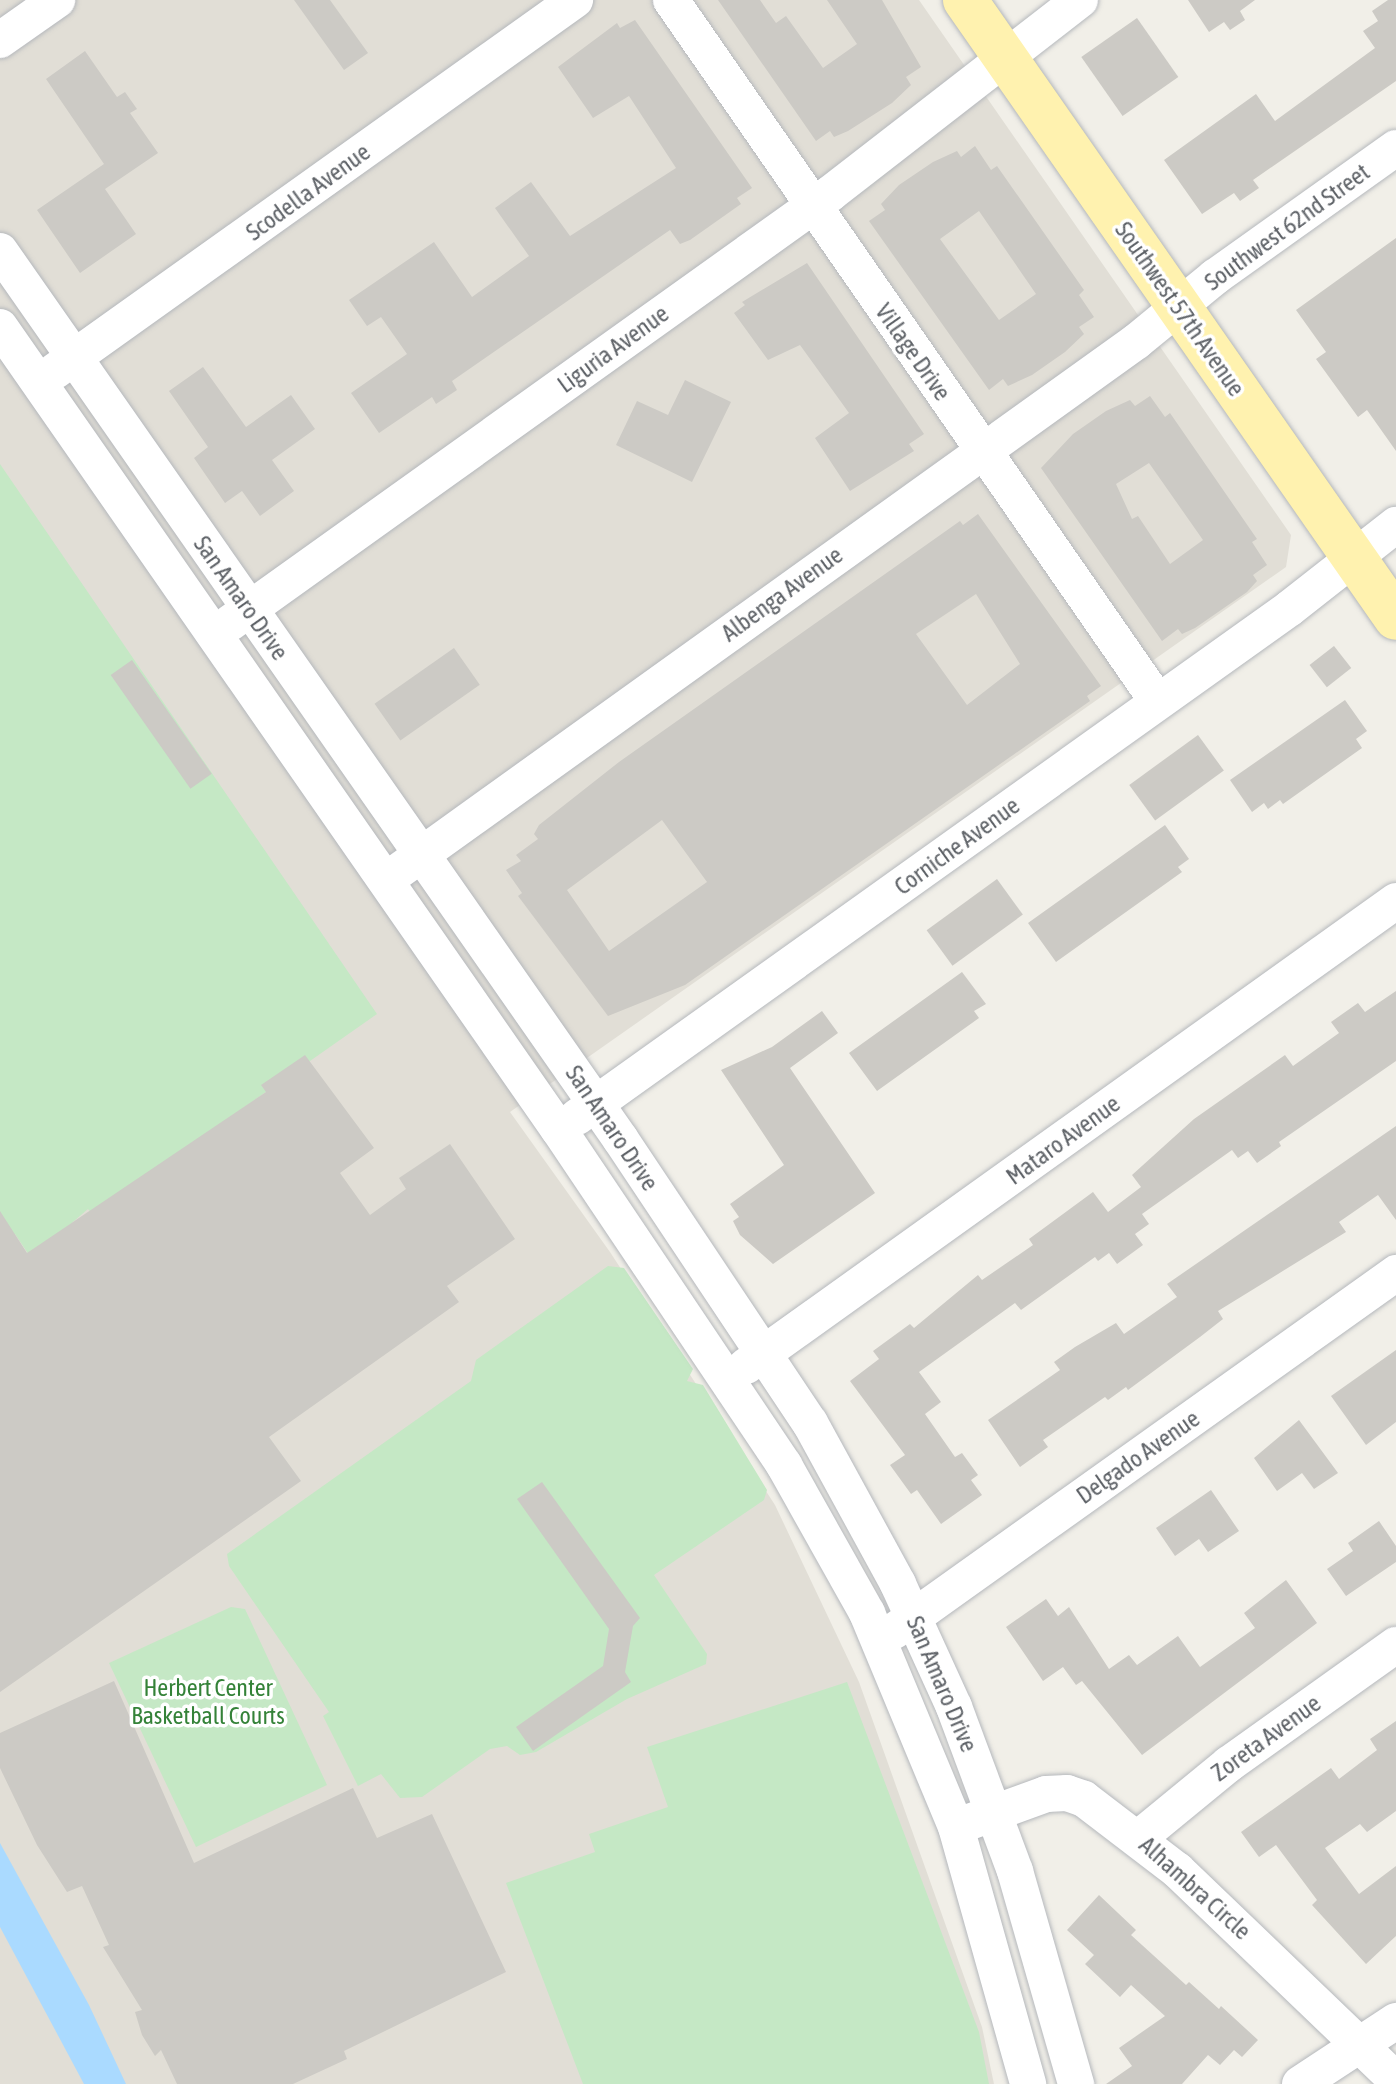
<!DOCTYPE html>
<html>
<head>
<meta charset="utf-8">
<style>
  body { margin:0 }
  #map { position:relative; width:1396px; height:2084px; overflow:hidden; background:#f1efe8; font-family:"Asap Condensed",sans-serif }
  div>[style] { position:absolute }
  [style*='--x'] { left:calc(var(--x)*1px); top:calc(var(--y)*1px); width:calc(var(--w)*1px); rotate:calc(var(--a)*1deg) }
  .education>* { inset:0; background:#e1ded6 }
  .green>* { inset:0; background:#c5e8c5 }
  .water>* { inset:0; background:#aadaff }
  .building>* { inset:0; background:#cccac5; transform-origin:0 0 }
  .roads { filter:drop-shadow(0 0 2px #b5b8bc) drop-shadow(0 0 2px #b5b8bc) }
  .minor>* { height:36px; margin:-18px; padding:0 18px; transform-origin:18px; border-radius:18px; background:#fff }
  .major>* { height:44px; margin:-22px; padding:0 22px; transform-origin:22px; border-radius:22px; background:#fff2af }
  span { translate:-50% -50%; white-space:nowrap; text-align:center; line-height:1.15; -webkit-text-stroke:7px #fff; paint-order:stroke }
  .street-label { font-size:24px; color:#5f6368 }
  .park-label { font-size:24px; color:#348238 }
</style>
</head>
<body>
<div id="map">
  <div class="education">
    <div style="clip-path:polygon(0 0,919px 0,1291px 535px,1286px 567px,510px 1112px,610px 1252px,775px 1505px,859px 1682px,982px 2027px,994px 2084px,0 2084px)"></div>
  </div>
  <div class="green">
    <div style="clip-path:polygon(0 464px,377px 1014px,92px 1214px,88px 1209px,31px 1258px,15px 1234px,0 1244px)"></div>
    <div style="clip-path:polygon(608px 1266px,624px 1268px,693px 1369px,687px 1381px,703px 1385px,767px 1490px,764px 1500px,654px 1575px,707px 1654px,706px 1664px,627px 1699px,536px 1752px,520px 1755px,507px 1746px,490px 1749px,422px 1797px,400px 1798px,381px 1774px,358px 1786px,323px 1716px,329px 1712px,229px 1566px,227px 1554px,471px 1381px,476px 1360px)"></div>
    <div style="clip-path:polygon(231px 1607px,245px 1609px,327px 1785px,196px 1847px,109px 1663px)"></div>
    <div style="clip-path:polygon(847px 1682px,979px 2032px,989px 2084px,583px 2084px,506px 1883px,595px 1852px,589px 1834px,668px 1807px,647px 1747px)"></div>
  </div>
  <div class="water">
    <div style="clip-path:polygon(0 1843px,89px 2005px,126px 2084px,84px 2084px,0 1927px)"></div>
  </div>
  <div class="building">
    <div style="clip-path:polygon(294px 0,330px 0,368px 53px,344px 70px)"></div>
    <div style="clip-path:polygon(718px 0,760px 0,776px 23px,786px 16px,823px 68px,857px 44px,827px 0,882px 0,921px 67px,906px 77px,911px 85px,892px 103px,848px 131px,834px 137px,830px 131px,816px 141px)"></div>
    <div style="clip-path:polygon(1188px 0,1255px 0,1240px 11px,1245px 20px,1230px 30px,1224px 22px,1209px 32px)"></div>
    <div style="clip-path:polygon(1388px 0,1396px 0,1396px 81px,1253px 180px,1259px 188px,1240px 201px,1234px 193px,1202px 214px,1164px 160px,1256px 94px,1275px 121px,1375px 48px,1363px 31px,1378px 21px,1372px 11px)"></div>
    <div style="left:1137px;top:18px;width:72px;height:68px;rotate:55deg"></div>
    <div style="clip-path:polygon(635px 20px,752px 188px,737px 198px,741px 204px,690px 240px,680px 244px,670px 230px,452px 381px,457px 390px,436px 404px,432px 397px,379px 433px,351px 393px,407px 354px,381px 317px,367px 326px,349px 300px,434px 242px,472px 297px,529px 256px,495px 208px,531px 182px,570px 236px,676px 168px,629px 96px,593px 118px,558px 67px,617px 23px,620px 28px)"></div>
    <div style="clip-path:polygon(85px 51px,117px 97px,125px 92px,137px 109px,130px 113px,158px 153px,105px 189px,136px 234px,80px 273px,37px 210px,104px 164px,46px 79px)"></div>
    <div style="clip-path:polygon(evenodd,975px 146px,991px 170px,997px 166px,1084px 290px,1079px 295px,1094px 317px,1079px 327px,1084px 334px,1065px 352px,1032px 375px,1008px 386px,1003px 379px,989px 390px,869px 221px,885px 210px,881px 204px,899px 185px,933px 162px,957px 151px,961px 157px,975px 146px,979px 211px,1036px 294px,999px 320px,940px 239px,979px 211px)"></div>
    <div style="clip-path:polygon(1396px 238px,1396px 451px,1367px 410px,1358px 417px,1316px 359px,1326px 352px,1296px 310px)"></div>
    <div style="clip-path:polygon(807px 263px,924px 434px,909px 444px,914px 451px,850px 491px,815px 438px,849px 413px,800px 345px,768px 360px,734px 313px,745px 305px,742px 302px)"></div>
    <div style="clip-path:polygon(203px 367px,246px 427px,291px 395px,315px 429px,272px 460px,294px 491px,260px 516px,242px 491px,225px 503px,194px 458px,208px 447px,169px 391px)"></div>
    <div style="clip-path:polygon(685px 380px,731px 402px,692px 482px,616px 445px,637px 401px,668px 415px)"></div>
    <div style="clip-path:polygon(evenodd,1150px 396px,1165px 417px,1170px 413px,1257px 539px,1252px 542px,1267px 565px,1253px 575px,1257px 581px,1247px 592px,1195px 628px,1182px 634px,1178px 629px,1162px 641px,1041px 468px,1073px 434px,1106px 411px,1130px 400px,1135px 406px,1150px 396px,1149px 463px,1203px 540px,1170px 564px,1138px 516px,1132px 519px,1116px 484px,1149px 463px)"></div>
    <div style="clip-path:polygon(evenodd,978px 514px,1101px 686px,1087px 696px,1090px 701px,685px 985px,608px 1016px,518px 896px,522px 893px,506px 870px,521px 861px,516px 855px,538px 839px,534px 834px,539px 825px,619px 762px,960px 521px,963px 525px,978px 514px,976px 594px,1020px 664px,967px 705px,916px 634px,976px 594px,978px 514px,662px 820px,707px 882px,609px 951px,567px 890px,662px 820px)"></div>
    <div style="left:1334px;top:646px;width:28px;height:31px;rotate:52deg"></div>
    <div style="left:454px;top:648px;width:45px;height:97px;rotate:55deg"></div>
    <div style="left:132px;top:660px;width:139px;height:26px;rotate:55deg"></div>
    <div style="clip-path:polygon(1345px 700px,1367px 731px,1356px 739px,1362px 748px,1283px 804px,1280px 800px,1268px 809px,1264px 803px,1252px 812px,1230px 780px)"></div>
    <div style="left:1198px;top:735px;width:44px;height:85px;rotate:54deg"></div>
    <div style="clip-path:polygon(1165px 825px,1189px 859px,1178px 867px,1182px 872px,1056px 962px,1028px 923px)"></div>
    <div style="left:997px;top:879px;width:44px;height:87px;rotate:54deg"></div>
    <div style="clip-path:polygon(962px 972px,986px 1004px,974px 1011px,979px 1018px,877px 1091px,849px 1053px)"></div>
    <div style="clip-path:polygon(1396px 991px,1396px 1061px,1279px 1142px,1281px 1146px,1257px 1163px,1248px 1151px,1238px 1158px,1232px 1150px,1142px 1214px,1149px 1224px,1135px 1234px,1143px 1245px,1117px 1264px,1109px 1253px,1098px 1261px,1095px 1257px,1021px 1310px,1015px 1303px,919px 1372px,941px 1402px,925px 1414px,955px 1457px,962px 1453px,978px 1475px,971px 1480px,982px 1495px,941px 1524px,917px 1490px,911px 1494px,890px 1465px,905px 1455px,850px 1381px,879px 1359px,873px 1351px,910px 1324px,914px 1328px,978px 1275px,982px 1280px,1033px 1245px,1029px 1239px,1093px 1192px,1108px 1212px,1141px 1187px,1132px 1175px,1194px 1119px,1285px 1055px,1293px 1066px,1339px 1033px,1331px 1022px,1358px 1003px,1365px 1012px)"></div>
    <div style="clip-path:polygon(822px 1011px,838px 1033px,790px 1068px,875px 1193px,773px 1264px,740px 1235px,733px 1221px,739px 1217px,730px 1204px,784px 1165px,721px 1070px,772px 1047px)"></div>
    <div style="clip-path:polygon(305px 1055px,374px 1148px,340px 1173px,370px 1215px,406px 1189px,399px 1178px,450px 1144px,515px 1239px,447px 1286px,459px 1302px,269px 1437px,301px 1481px,0 1692px,0 1211px,27px 1253px,266px 1092px,261px 1085px)"></div>
    <div style="clip-path:polygon(1396px 1126px,1396px 1220px,1378px 1195px,1339px 1222px,1346px 1232px,1218px 1311px,1223px 1319px,1200px 1337px,1128px 1390px,1126px 1387px,1108px 1400px,1105px 1397px,1043px 1440px,1048px 1447px,1020px 1467px,988px 1420px,1060px 1370px,1054px 1362px,1075px 1347px,1116px 1323px,1124px 1334px,1177px 1297px,1167px 1284px)"></div>
    <div style="clip-path:polygon(1396px 1350px,1396px 1422px,1366px 1445px,1331px 1396px)"></div>
    <div style="clip-path:polygon(1299px 1420px,1338px 1473px,1314px 1489px,1302px 1473px,1277px 1491px,1254px 1458px)"></div>
    <div style="clip-path:polygon(542px 1482px,640px 1618px,633px 1626px,625px 1672px,631px 1682px,533px 1751px,516px 1727px,603px 1666px,609px 1629px,517px 1499px)"></div>
    <div style="clip-path:polygon(1211px 1490px,1239px 1531px,1208px 1552px,1199px 1539px,1175px 1556px,1156px 1528px)"></div>
    <div style="clip-path:polygon(1379px 1521px,1396px 1546px,1396px 1562px,1346px 1596px,1327px 1569px,1353px 1551px,1348px 1543px)"></div>
    <div style="clip-path:polygon(1286px 1580px,1317px 1623px,1142px 1755px,1082px 1681px,1076px 1685px,1063px 1667px,1043px 1681px,1006px 1627px,1046px 1599px,1058px 1616px,1069px 1607px,1109px 1669px,1129px 1655px,1137px 1665px,1178px 1636px,1200px 1667px,1255px 1628px,1244px 1613px)"></div>
    <div style="clip-path:polygon(114px 1681px,194px 1863px,353px 1788px,377px 1838px,432px 1814px,506px 1972px,344px 2051px,347px 2059px,293px 2084px,177px 2084px,161px 2050px,155px 2056px,142px 2035px,135px 2012px,142px 2010px,103px 1947px,109px 1945px,82px 1886px,67px 1892px,37px 1845px,0 1768px,0 1733px)"></div>
    <div style="clip-path:polygon(1396px 1721px,1396px 1811px,1367px 1832px,1360px 1824px,1325px 1848px,1359px 1894px,1396px 1866px,1396px 1936px,1366px 1964px,1312px 1905px,1317px 1900px,1276px 1845px,1259px 1857px,1241px 1832px,1331px 1768px,1339px 1779px,1377px 1750px,1370px 1739px)"></div>
    <div style="clip-path:polygon(1099px 1895px,1136px 1930px,1131px 1935px,1186px 1985px,1189px 1982px,1219px 2009px,1221px 2006px,1258px 2040px,1242px 2057px,1234px 2050px,1220px 2065px,1208px 2055px,1182px 2084px,1106px 2084px,1132px 2066px,1119px 2048px,1165px 2016px,1131px 1985px,1120px 1997px,1085px 1964px,1094px 1955px,1067px 1930px)"></div>
  </div>
  <div class="roads">
    <div class="minor">
      <div style="--x:671;--y:0;--w:854;--a:55.25"></div>
      <div style="--x:0;--y:40;--w:70;--a:-35.1"></div>
      <div style="--x:0;--y:251;--w:1084;--a:55.06"></div>
      <div style="--x:621;--y:1140;--w:340;--a:56.3"></div>
      <div style="--x:810;--y:1423;--w:183;--a:61.3"></div>
      <div style="--x:898;--y:1584;--w:135;--a:65.5"></div>
      <div style="--x:954;--y:1707;--w:175;--a:69.6"></div>
      <div style="--x:1015;--y:1871;--w:222;--a:74"></div>
      <div style="--x:0;--y:327;--w:978;--a:55.16"></div>
      <div style="--x:559;--y:1130;--w:404;--a:56.1"></div>
      <div style="--x:784;--y:1465;--w:170;--a:60.7"></div>
      <div style="--x:867;--y:1613;--w:232;--a:67.4"></div>
      <div style="--x:956;--y:1827;--w:267;--a:74.3"></div>
      <div style="--x:55;--y:371;--w:639;--a:-35.51"></div>
      <div style="--x:230;--y:623;--w:739;--a:-35.58"></div>
      <div style="--x:831;--y:193;--w:315;--a:-37.8"></div>
      <div style="--x:400;--y:870;--w:907;--a:-35.67"></div>
      <div style="--x:1137;--y:341;--w:101;--a:-39.4"></div>
      <div style="--x:1215;--y:277;--w:222;--a:-35.5"></div>
      <div style="--x:577;--y:1117;--w:876;--a:-35.52"></div>
      <div style="--x:1290;--y:608;--w:135;--a:-38.1"></div>
      <div style="--x:746;--y:1366;--w:799;--a:-35.58"></div>
      <div style="--x:894;--y:1631;--w:617;--a:-35.49"></div>
      <div style="--x:972;--y:1821;--w:79;--a:-20"></div>
      <div style="--x:1046;--y:1794;--w:21;--a:-3"></div>
      <div style="--x:1067;--y:1793;--w:18;--a:19"></div>
      <div style="--x:1084;--y:1799;--w:117;--a:37.4"></div>
      <div style="--x:1177;--y:1870;--w:303;--a:43.8"></div>
      <div style="--x:1140;--y:1837;--w:115;--a:-39.4"></div>
      <div style="--x:1229;--y:1764;--w:205;--a:-35.5"></div>
      <div style="--x:1300;--y:2084;--w:115;--a:-33.3"></div>
    </div>
    <div class="major">
      <div style="--x:965;--y:0;--w:753;--a:55.11"></div>
    </div>
  </div>
  <div class="street-label">
    <span style="left:308px;top:192px;rotate:-36deg">Scodella Avenue</span>
    <span style="left:1287px;top:227px;rotate:-36deg">Southwest 62nd Street</span>
    <span style="left:1180px;top:309px;rotate:55deg">Southwest 57th Avenue</span>
    <span style="left:613px;top:349px;rotate:-36deg">Liguria Avenue</span>
    <span style="left:913px;top:352px;rotate:55deg">Village Drive</span>
    <span style="left:782px;top:594px;rotate:-36deg">Albenga Avenue</span>
    <span style="left:241px;top:598px;rotate:55deg">San Amaro Drive</span>
    <span style="left:957px;top:846px;rotate:-36deg">Corniche Avenue</span>
    <span style="left:612px;top:1128px;rotate:56deg">San Amaro Drive</span>
    <span style="left:1063px;top:1140px;rotate:-36deg">Mataro Avenue</span>
    <span style="left:1138px;top:1457px;rotate:-35deg">Delgado Avenue</span>
    <span style="left:942px;top:1684px;rotate:67deg">San Amaro Drive</span>
    <span style="left:1266px;top:1738px;rotate:-36deg">Zoreta Avenue</span>
    <span style="left:1195px;top:1888px;rotate:42deg">Alhambra Circle</span>
  </div>
  <div class="park-label">
    <span style="left:208px;top:1702px">Herbert Center<br>Basketball Courts</span>
  </div>
</div>
</body>
</html>
